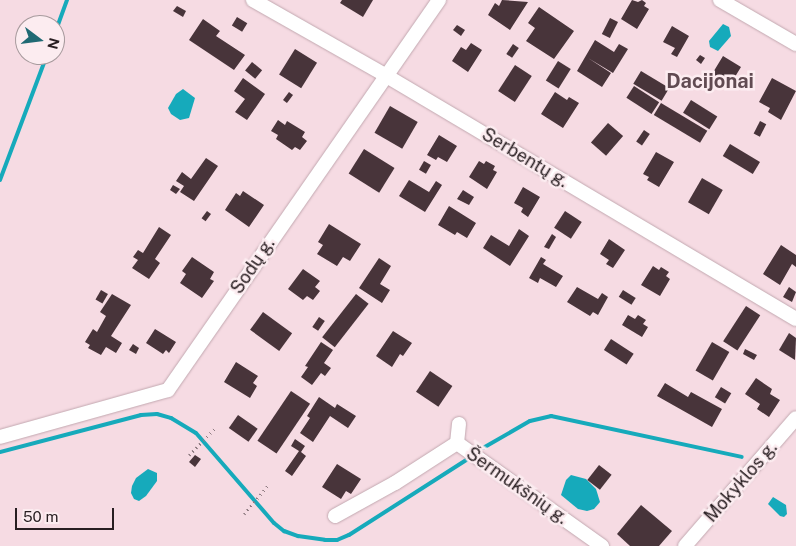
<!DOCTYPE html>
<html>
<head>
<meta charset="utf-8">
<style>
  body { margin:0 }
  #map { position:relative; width:796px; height:546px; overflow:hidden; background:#f6dbe3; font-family:"Public Sans",sans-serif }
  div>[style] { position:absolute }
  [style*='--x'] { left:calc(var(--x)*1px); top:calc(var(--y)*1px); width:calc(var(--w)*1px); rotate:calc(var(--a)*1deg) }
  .water>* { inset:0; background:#16aabb }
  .stream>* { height:4px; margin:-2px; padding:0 2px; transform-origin:2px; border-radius:2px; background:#16aabb }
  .building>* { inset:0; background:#48343a; transform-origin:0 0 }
  .path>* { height:2.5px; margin-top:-1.25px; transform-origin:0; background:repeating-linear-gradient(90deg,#907d83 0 1px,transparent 0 5px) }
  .roads { filter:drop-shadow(0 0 1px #c2a8b0) drop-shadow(0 0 1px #c2a8b0) }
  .minor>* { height:14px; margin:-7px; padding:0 7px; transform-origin:7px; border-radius:7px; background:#fff }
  span { translate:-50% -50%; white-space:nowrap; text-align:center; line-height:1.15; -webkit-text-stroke:5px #fcecf0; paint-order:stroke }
  .street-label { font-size:18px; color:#281e21 }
  .quarter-label { font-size:20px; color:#614b52; font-weight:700 }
  .north { position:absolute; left:15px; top:15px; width:50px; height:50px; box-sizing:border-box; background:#fcecf0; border:1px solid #a79a9d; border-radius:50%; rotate:105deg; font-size:14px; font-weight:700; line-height:20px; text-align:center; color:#281e21 }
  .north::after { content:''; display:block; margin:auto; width:18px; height:22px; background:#206a74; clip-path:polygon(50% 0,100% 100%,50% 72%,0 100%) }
  .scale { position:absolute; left:15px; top:508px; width:99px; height:22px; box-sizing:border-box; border:2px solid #281e21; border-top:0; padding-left:6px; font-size:15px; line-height:18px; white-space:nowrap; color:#281e21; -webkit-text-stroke:4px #fcecf0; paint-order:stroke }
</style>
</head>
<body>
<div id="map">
  <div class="water">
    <div style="clip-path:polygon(723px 24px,729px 27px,731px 36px,718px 51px,710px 47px,709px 41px)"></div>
    <div style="clip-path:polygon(183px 89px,195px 98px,189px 118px,180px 120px,171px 114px,168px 108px,176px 94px)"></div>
    <div style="clip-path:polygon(148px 469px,157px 473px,157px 481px,146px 496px,139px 501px,134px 499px,131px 493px,132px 486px,136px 478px)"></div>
    <div style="clip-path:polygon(571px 475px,586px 479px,596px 489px,600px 502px,594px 509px,587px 511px,578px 509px,561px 495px,566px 480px)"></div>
    <div style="clip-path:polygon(773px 497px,786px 505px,787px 514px,784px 517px,780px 516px,768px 504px)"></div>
  </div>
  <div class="stream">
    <div style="--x:55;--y:33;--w:35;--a:-70"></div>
    <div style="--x:0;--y:180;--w:134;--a:-69.4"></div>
    <div style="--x:483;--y:448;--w:54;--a:-29.9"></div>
    <div style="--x:530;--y:421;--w:22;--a:-13"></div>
    <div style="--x:551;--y:416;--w:195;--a:12.1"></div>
    <div style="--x:0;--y:452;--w:146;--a:-14.7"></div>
    <div style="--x:141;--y:415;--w:16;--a:-4"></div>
    <div style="--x:157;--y:414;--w:15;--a:16"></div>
    <div style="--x:171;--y:418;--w:29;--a:31"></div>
    <div style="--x:196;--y:433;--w:119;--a:49.1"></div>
    <div style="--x:274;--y:523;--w:13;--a:39"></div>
    <div style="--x:284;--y:531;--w:15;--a:20"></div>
    <div style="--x:298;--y:536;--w:27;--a:8"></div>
    <div style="--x:325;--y:540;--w:12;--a:0"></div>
    <div style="--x:337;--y:540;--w:13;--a:-23"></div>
    <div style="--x:349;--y:535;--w:141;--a:-32.6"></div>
  </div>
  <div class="building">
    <div style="clip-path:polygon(342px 0,373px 0,363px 17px,340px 3px)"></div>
    <div style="clip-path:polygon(502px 0,528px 2px,510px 30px,488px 15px,495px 3px,499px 6px)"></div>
    <div style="clip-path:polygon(632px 0,638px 2px,642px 0,646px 3px,644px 6px,649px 9px,637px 29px,621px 19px)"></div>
    <div style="clip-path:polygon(177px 6px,186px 11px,183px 17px,173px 11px)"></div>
    <div style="clip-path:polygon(539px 7px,574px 31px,554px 59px,526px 41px,535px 28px,528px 23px)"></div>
    <div style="left:237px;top:17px;width:12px;height:10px;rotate:31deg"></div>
    <div style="left:610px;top:18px;width:9px;height:18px;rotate:27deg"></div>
    <div style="clip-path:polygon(203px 19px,220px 31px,216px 36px,245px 55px,234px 70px,189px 40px)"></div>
    <div style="clip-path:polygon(457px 25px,465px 30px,461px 36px,453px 30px)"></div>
    <div style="clip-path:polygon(672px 26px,689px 36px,677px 57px,671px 54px,675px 48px,663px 42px)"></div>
    <div style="clip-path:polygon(595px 40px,614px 52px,619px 44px,628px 49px,613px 73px,588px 58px,611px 73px,602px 87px,577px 71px)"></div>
    <div style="clip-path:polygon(471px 43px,482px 50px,468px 72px,452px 61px,461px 47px,466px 50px)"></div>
    <div style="left:513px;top:44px;width:7px;height:12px;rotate:34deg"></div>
    <div style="left:295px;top:49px;width:26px;height:30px;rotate:32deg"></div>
    <div style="clip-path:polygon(700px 55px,705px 58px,701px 64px,696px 60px)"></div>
    <div style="clip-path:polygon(723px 56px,741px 67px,730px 85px,726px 83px,724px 88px,709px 79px)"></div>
    <div style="left:558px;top:61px;width:15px;height:23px;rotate:32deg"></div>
    <div style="left:252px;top:62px;width:13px;height:11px;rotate:39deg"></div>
    <div style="left:515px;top:65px;width:20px;height:31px;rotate:33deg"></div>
    <div style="left:641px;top:71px;width:33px;height:15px;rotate:31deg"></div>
    <div style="clip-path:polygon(243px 78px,265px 94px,247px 120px,235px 112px,245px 99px,234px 91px)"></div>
    <div style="clip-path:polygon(772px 78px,796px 91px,781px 120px,768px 112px,770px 108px,759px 102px)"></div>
    <div style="left:634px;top:86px;width:30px;height:14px;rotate:33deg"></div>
    <div style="left:289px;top:92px;width:5px;height:10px;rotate:37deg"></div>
    <div style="clip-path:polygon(555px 92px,567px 100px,569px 97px,579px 103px,563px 128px,541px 114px)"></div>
    <div style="left:691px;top:100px;width:31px;height:15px;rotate:32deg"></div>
    <div style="left:661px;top:103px;width:54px;height:14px;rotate:31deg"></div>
    <div style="left:390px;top:106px;width:32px;height:31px;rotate:30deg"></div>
    <div style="clip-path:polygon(278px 120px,285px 125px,287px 121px,305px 132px,302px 137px,307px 141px,300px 150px,295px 147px,292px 150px,276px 139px,278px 135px,271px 131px)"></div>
    <div style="left:760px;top:121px;width:7px;height:14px;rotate:27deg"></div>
    <div style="left:608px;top:123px;width:20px;height:26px;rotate:41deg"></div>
    <div style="left:644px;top:130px;width:7px;height:14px;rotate:34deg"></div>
    <div style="clip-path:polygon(439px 135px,457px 146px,447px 162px,438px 157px,436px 160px,427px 155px)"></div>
    <div style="left:730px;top:144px;width:35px;height:14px;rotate:31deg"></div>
    <div style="left:364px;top:149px;width:36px;height:29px;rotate:32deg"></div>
    <div style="clip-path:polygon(656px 152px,674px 162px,659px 187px,647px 180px,649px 177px,643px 174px)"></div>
    <div style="clip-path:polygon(206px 158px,218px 166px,194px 201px,180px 192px,184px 186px,176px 181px,182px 172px,191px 179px)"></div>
    <div style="left:424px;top:161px;width:8px;height:10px;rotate:30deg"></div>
    <div style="clip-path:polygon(479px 161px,484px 164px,486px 161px,495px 166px,493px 170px,497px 172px,487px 189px,469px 177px)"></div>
    <div style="left:702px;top:178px;width:24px;height:28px;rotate:30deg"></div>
    <div style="clip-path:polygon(409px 180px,429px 192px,436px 181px,442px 185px,425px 212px,399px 196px)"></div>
    <div style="clip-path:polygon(173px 185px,180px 189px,176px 194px,170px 190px)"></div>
    <div style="clip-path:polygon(523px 187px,540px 197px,528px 217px,521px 212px,523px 208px,514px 203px)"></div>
    <div style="clip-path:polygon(463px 190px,474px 197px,469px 205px,457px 199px)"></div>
    <div style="clip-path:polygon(243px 191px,264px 205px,249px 227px,225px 210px,236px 193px,240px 196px)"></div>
    <div style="clip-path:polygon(449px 206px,476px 223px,467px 238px,457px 232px,455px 235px,438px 225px)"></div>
    <div style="left:207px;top:211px;width:5px;height:9px;rotate:37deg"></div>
    <div style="left:565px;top:211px;width:20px;height:20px;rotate:33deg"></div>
    <div style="clip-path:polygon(329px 224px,361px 244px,350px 261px,343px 257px,337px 266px,317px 254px,323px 245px,318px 242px)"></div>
    <div style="clip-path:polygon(159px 227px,171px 235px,155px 259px,160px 263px,149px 279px,132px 268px,138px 260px,133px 257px,138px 250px,143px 253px)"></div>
    <div style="clip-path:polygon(519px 229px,529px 236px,510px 266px,483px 248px,491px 235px,509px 246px)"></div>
    <div style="clip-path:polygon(552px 234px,556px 237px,549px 249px,544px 247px)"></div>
    <div style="clip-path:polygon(609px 239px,625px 250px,613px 268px,606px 264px,609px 260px,600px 254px)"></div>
    <div style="clip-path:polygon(781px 245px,796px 255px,796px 267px,792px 264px,780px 285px,763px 274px)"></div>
    <div style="clip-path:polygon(192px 257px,214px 272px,210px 279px,214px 281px,202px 298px,180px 283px,186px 274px,182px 271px)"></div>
    <div style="clip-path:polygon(541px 257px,546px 260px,543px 264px,563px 276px,556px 287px,540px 278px,538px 283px,529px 278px)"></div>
    <div style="clip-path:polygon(379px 258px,391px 266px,380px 284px,390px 290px,382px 303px,359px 288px)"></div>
    <div style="clip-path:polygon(653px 266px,659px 270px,661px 267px,669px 272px,666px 276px,670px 279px,660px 296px,641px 285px)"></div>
    <div style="clip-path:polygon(303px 269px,320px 281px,315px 287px,320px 291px,313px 300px,307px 296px,303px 300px,288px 289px)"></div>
    <div style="clip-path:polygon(577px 287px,598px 299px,602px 293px,608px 297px,598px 315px,593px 312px,590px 316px,567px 302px)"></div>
    <div style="clip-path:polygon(789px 287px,796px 292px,792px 302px,783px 297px)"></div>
    <div style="left:101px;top:290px;width:8px;height:11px;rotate:30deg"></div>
    <div style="left:623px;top:290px;width:15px;height:8px;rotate:32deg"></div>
    <div style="clip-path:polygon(112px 294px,131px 305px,111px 336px,122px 343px,116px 353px,106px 347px,101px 355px,88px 348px,90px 345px,85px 342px,93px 329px,97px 332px,106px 316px,100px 312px)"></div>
    <div style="left:356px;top:294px;width:16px;height:55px;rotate:38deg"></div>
    <div style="left:746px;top:306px;width:17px;height:42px;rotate:33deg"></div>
    <div style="left:263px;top:312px;width:36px;height:22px;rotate:36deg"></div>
    <div style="clip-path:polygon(628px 315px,635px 319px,638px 315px,646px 320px,643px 324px,648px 327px,642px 337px,622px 325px)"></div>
    <div style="left:319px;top:317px;width:7px;height:12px;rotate:34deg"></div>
    <div style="clip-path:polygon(155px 329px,176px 342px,169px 353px,166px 350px,163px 354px,146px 343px)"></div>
    <div style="clip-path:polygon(393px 331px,412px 343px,403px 356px,400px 354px,392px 367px,376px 356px)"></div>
    <div style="clip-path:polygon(789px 333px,796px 338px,795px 360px,779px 350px)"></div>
    <div style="left:611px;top:339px;width:27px;height:13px;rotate:33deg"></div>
    <div style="clip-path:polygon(321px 342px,333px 350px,324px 363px,331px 368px,325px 376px,321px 373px,312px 385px,301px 377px,308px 367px,305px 366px)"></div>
    <div style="left:712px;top:342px;width:20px;height:33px;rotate:30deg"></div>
    <div style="clip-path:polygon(133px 344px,139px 348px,136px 354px,129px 350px)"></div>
    <div style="clip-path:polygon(745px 349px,757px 355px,754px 360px,743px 354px)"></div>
    <div style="clip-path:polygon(236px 362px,258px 376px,253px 383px,257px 386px,250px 398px,224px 382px)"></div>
    <div style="left:430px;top:371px;width:27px;height:25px;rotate:34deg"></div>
    <div style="clip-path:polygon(756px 378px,772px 389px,770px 394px,780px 400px,769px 417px,757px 409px,760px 404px,745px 394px)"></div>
    <div style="clip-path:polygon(665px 383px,688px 397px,691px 392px,722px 409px,712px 427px,657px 396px)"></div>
    <div style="left:721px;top:387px;width:12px;height:12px;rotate:31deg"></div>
    <div style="left:291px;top:391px;width:23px;height:60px;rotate:34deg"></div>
    <div style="clip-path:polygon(319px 397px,335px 408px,337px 404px,356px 416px,348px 428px,330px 416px,313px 442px,300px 433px,310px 418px,307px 416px)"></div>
    <div style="left:238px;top:415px;width:24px;height:16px;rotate:35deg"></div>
    <div style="clip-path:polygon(295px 439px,305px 446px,301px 452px,306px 456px,292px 476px,285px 471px,299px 451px,291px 446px)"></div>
    <div style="clip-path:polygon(195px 455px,201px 459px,195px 467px,189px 462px)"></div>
    <div style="clip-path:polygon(337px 464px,361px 479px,351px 494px,346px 491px,341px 499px,322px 487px)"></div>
    <div style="left:599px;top:465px;width:16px;height:19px;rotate:38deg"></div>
    <div style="clip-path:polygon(641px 505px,672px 531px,659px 546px,630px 546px,617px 534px)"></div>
  </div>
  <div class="path">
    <div style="--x:189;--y:455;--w:39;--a:-46"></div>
    <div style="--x:244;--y:514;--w:39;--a:-50"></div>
  </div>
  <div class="roads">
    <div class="minor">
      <div style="--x:253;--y:0;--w:152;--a:29.6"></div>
      <div style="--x:385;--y:75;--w:478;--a:30.7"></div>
      <div style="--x:720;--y:0;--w:88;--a:30.1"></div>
      <div style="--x:459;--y:424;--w:19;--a:96"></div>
      <div style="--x:457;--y:443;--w:178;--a:35.4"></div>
      <div style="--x:0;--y:437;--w:174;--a:-15.6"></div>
      <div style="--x:168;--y:390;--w:475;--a:-55.2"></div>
      <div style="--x:335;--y:516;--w:68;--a:-28.8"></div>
      <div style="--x:395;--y:483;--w:74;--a:-32.8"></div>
      <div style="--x:685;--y:546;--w:169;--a:-49.1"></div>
    </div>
  </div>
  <div class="street-label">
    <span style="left:525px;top:158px;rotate:31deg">Serbentų g.</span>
    <span style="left:253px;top:266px;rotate:-56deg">Sodų g.</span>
    <span style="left:741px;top:482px;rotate:-49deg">Mokyklos g.</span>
    <span style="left:517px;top:486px;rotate:35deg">Šermukšnių g.</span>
  </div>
  <div class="quarter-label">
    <span style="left:710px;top:81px">Dacijonai</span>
  </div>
  <div class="north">N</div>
  <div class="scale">50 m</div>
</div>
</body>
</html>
